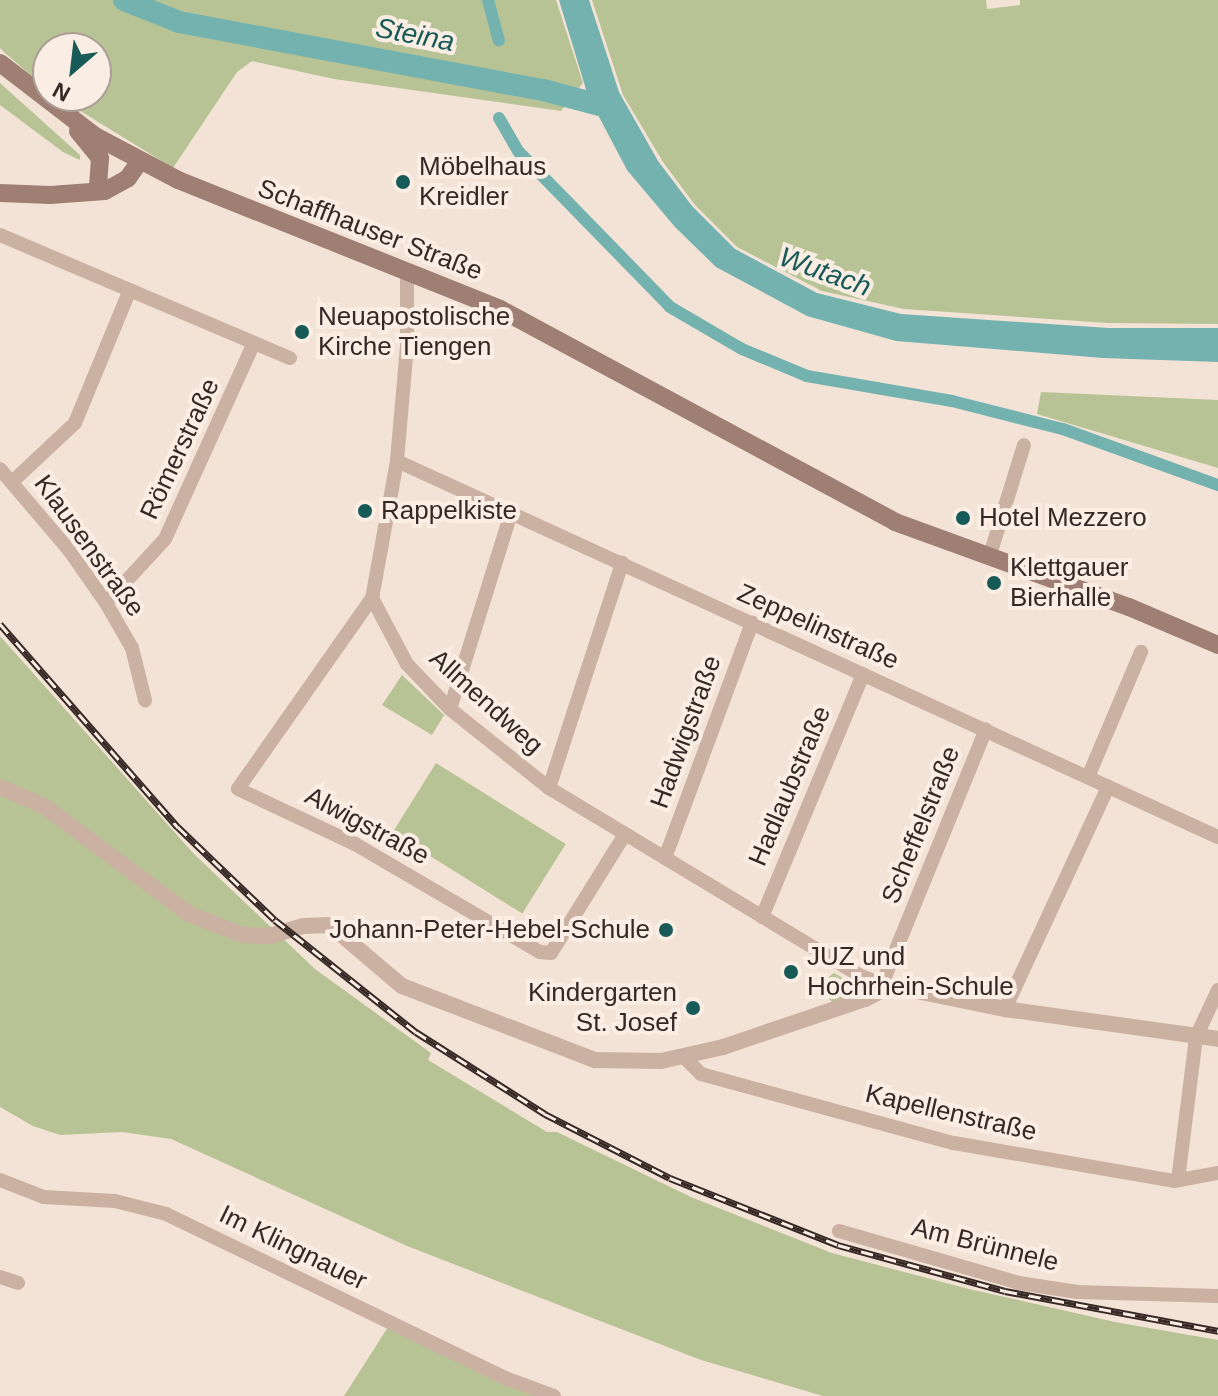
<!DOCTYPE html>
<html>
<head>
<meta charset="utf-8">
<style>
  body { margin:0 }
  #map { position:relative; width:1218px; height:1396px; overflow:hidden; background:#f3e3d6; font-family:Arial,sans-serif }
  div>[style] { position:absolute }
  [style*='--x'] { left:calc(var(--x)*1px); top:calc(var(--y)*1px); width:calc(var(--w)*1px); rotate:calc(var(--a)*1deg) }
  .green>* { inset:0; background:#b8c395; transform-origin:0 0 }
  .water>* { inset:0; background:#73b2af }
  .canal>* { height:12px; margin:-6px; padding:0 6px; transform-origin:6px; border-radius:6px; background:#73b2af }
  .river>* { height:22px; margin:-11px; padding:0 11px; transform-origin:11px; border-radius:11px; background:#73b2af }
  .minor>* { height:14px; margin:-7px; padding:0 7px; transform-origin:7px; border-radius:7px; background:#cbb1a2 }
  .tertiary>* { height:16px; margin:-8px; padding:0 8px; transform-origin:8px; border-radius:8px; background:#cbb1a2 }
  .secondary>* { height:18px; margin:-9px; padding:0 9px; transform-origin:9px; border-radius:9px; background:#9f7f73 }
  .rail>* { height:7px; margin-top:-3.5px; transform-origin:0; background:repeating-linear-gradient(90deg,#faede3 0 12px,#352825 0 24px); box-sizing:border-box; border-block:2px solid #352825 }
  .dots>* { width:22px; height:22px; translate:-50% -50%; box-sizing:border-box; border:4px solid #faede3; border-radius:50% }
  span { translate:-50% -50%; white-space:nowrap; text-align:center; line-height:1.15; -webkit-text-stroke:8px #faede3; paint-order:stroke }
  .poi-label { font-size:26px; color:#352825 }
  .left { translate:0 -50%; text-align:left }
  .right { translate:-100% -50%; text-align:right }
  .street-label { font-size:26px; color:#352825 }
  .water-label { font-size:28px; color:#175a58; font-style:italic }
  .north { position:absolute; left:32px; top:32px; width:80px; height:80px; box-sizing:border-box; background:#faede3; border:2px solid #ab9e97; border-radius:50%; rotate:208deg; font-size:22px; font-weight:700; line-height:32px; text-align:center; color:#352825 }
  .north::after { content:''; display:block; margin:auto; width:28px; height:36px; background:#175a58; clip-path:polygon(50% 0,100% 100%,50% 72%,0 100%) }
</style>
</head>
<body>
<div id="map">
  <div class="green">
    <div style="clip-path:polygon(0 0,556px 0,583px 83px,561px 111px,334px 79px,252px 61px,237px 72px,173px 168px,56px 96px,96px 96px,96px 48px,48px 48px,48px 90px,5px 53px,0 48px)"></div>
    <div style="clip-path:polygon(592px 0,986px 0,987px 9px,1020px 5px,1020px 0,1218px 0,1218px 324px,1108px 323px,904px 309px,822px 291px,737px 247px,695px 205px,663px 162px,623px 95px)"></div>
    <div style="clip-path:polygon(0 83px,80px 155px,80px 160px,63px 152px,0 105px)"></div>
    <div style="clip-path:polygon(1041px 392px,1218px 400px,1218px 468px,1037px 414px)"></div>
    <div style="clip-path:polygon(0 636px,193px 853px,315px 969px,431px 1053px,428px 1060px,547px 1132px,557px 1132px,691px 1197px,832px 1253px,969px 1289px,1115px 1322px,1218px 1340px,1218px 1396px,823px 1396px,701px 1360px,407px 1246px,171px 1139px,122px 1132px,60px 1135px,33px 1126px,0 1107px)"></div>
    <div style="clip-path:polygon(402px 675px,444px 715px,432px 735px,382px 705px)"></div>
    <div style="left:436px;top:763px;width:153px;height:82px;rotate:32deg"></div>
    <div style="clip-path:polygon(834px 973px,863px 990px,861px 995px,835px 1005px,817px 986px)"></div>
    <div style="clip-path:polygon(388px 1327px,537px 1396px,344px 1396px)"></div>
  </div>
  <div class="water">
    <div style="clip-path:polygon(559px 0,589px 0,619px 92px,658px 161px,692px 206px,735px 249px,817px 293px,901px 314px,1109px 328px,1218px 328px,1218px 362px,1103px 358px,896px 341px,807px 316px,716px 267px,675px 227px,627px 170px,588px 96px)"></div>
  </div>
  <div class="canal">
    <div style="--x:488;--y:0;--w:42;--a:75"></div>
    <div style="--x:499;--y:118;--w:39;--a:60"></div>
    <div style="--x:519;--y:152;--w:216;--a:45.7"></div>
    <div style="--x:670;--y:307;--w:83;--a:30.3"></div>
    <div style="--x:742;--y:349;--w:70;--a:22.6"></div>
    <div style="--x:807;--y:376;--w:147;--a:9.8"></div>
    <div style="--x:952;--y:401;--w:114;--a:14.2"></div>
    <div style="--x:1063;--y:429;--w:165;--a:19.9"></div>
  </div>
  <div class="river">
    <div style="--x:124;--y:0;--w:59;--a:21.8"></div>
    <div style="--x:179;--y:22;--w:370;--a:10.6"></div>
    <div style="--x:543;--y:90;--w:62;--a:14.9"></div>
  </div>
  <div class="minor">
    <div style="--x:0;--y:235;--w:315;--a:23"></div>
    <div style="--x:407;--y:270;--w:76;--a:90"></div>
    <div style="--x:407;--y:346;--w:115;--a:95"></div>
    <div style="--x:397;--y:461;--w:139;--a:100.3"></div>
    <div style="--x:372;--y:598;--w:75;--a:62.1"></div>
    <div style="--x:407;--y:664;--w:62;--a:46.3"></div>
    <div style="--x:450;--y:709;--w:127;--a:38.6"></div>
    <div style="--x:549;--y:788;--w:364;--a:31.1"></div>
    <div style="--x:861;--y:976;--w:22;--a:21"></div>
    <div style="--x:882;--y:984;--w:275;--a:-67.8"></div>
    <div style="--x:397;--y:461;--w:903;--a:24.61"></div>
    <div style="--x:0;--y:469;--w:106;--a:49.6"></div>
    <div style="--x:69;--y:550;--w:65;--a:55.1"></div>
    <div style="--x:106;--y:603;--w:52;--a:60"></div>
    <div style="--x:132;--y:648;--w:54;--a:76"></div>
    <div style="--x:12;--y:482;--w:86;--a:-43.1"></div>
    <div style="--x:75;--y:423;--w:142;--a:-67.6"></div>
    <div style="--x:989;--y:558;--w:118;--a:-72.8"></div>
    <div style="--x:372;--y:598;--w:233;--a:125.1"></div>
    <div style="--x:238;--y:789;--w:129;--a:25.2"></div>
    <div style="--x:355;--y:844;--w:214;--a:30.3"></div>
    <div style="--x:540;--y:952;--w:11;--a:5"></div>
    <div style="--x:551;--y:953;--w:140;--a:-58.1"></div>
    <div style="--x:106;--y:603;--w:87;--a:-47.3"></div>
    <div style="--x:165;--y:539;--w:215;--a:-65.6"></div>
    <div style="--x:450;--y:709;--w:205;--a:-72.7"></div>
    <div style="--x:1088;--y:777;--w:136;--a:-67"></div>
    <div style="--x:549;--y:788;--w:237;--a:-72"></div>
    <div style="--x:665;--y:858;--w:251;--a:-69.7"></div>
    <div style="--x:762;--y:917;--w:263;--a:-67.4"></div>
    <div style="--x:1005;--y:1009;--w:245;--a:-65.1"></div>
    <div style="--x:683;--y:1056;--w:25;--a:45"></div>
    <div style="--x:701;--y:1074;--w:262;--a:15.3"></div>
    <div style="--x:954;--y:1143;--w:223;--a:9.8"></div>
    <div style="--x:1174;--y:1181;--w:45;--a:-10.3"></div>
    <div style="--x:0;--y:1180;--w:47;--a:21.1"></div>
    <div style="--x:44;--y:1197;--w:71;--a:3.2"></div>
    <div style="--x:115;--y:1201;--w:53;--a:14.3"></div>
    <div style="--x:166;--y:1214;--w:380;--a:25.8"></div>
    <div style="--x:508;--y:1379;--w:49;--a:20.3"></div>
    <div style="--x:1178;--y:1180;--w:144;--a:-82.8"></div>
    <div style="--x:1196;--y:1037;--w:52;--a:-64.9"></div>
    <div style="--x:839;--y:1231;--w:187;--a:16.1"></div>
    <div style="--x:1019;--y:1283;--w:59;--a:8.8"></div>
    <div style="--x:1077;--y:1292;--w:141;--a:1.6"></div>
    <div style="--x:0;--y:1277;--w:19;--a:18"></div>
  </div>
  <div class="tertiary">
    <div style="--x:0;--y:787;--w:48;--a:23.4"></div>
    <div style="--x:44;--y:806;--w:181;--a:36.7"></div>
    <div style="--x:189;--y:914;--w:58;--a:21.3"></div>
    <div style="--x:243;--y:935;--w:27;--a:2"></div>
    <div style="--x:270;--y:936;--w:34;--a:-17"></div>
    <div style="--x:303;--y:926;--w:27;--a:-2"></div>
    <div style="--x:330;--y:925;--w:94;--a:40.3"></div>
    <div style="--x:402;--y:986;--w:207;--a:21"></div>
    <div style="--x:595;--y:1060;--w:66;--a:0.9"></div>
    <div style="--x:661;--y:1061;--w:64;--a:-12.7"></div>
    <div style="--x:723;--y:1047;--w:150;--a:-18.7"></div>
    <div style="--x:865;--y:999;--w:13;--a:-27"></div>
    <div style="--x:877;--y:993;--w:10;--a:-61"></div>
    <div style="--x:882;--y:984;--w:126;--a:11.5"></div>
    <div style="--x:1005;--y:1009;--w:215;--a:8"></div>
  </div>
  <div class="secondary">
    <div style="--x:0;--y:63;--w:120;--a:37.5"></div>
    <div style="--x:95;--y:136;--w:94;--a:27.9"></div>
    <div style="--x:178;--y:180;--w:347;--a:21.8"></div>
    <div style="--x:500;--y:309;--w:449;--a:28.3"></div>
    <div style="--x:895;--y:522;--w:249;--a:20"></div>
    <div style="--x:1129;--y:607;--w:97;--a:23.1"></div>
    <div style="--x:78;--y:131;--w:35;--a:51"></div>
    <div style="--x:100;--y:158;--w:27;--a:94"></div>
    <div style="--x:0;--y:193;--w:50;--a:2.3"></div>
    <div style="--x:50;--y:195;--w:55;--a:-4.2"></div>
    <div style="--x:105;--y:191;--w:26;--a:-29"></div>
    <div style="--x:128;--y:178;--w:21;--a:-55"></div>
  </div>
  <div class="rail">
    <div style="--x:0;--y:624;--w:270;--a:48.8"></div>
    <div style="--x:178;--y:827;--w:134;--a:43.8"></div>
    <div style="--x:275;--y:920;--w:180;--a:38.5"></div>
    <div style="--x:416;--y:1032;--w:153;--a:32.4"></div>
    <div style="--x:545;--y:1114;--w:140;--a:27.1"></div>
    <div style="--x:670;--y:1178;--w:181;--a:21.7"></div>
    <div style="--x:838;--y:1245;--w:173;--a:15.4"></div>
    <div style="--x:1005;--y:1291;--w:217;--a:10.6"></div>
  </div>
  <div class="dots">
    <div style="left:403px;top:182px;background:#175a58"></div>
    <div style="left:302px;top:332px;background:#175a58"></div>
    <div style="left:365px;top:511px;background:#175a58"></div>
    <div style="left:963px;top:518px;background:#175a58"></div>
    <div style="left:994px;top:583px;background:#175a58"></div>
    <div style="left:666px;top:930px;background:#175a58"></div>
    <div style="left:791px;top:972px;background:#175a58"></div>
    <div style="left:693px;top:1008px;background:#175a58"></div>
  </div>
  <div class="poi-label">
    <span class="left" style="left:419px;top:182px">Möbelhaus<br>Kreidler</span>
    <span class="left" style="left:318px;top:332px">Neuapostolische<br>Kirche Tiengen</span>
    <span class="left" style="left:381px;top:511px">Rappelkiste</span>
    <span class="left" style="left:979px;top:518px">Hotel Mezzero</span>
    <span class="left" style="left:1010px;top:583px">Klettgauer<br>Bierhalle</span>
    <span class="right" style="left:650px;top:930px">Johann-Peter-Hebel-Schule</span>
    <span class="left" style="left:807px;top:972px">JUZ und<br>Hochrhein-Schule</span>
    <span class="right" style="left:677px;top:1008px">Kindergarten<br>St. Josef</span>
  </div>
  <div class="street-label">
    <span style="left:370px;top:230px;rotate:21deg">Schaffhauser Straße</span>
    <span style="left:180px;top:449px;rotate:-65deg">Römerstraße</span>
    <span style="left:89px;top:546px;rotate:54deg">Klausenstraße</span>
    <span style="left:818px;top:627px;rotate:24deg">Zeppelinstraße</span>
    <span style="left:486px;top:702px;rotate:42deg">Allmendweg</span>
    <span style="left:686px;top:732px;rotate:-70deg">Hadwigstraße</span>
    <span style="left:790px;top:786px;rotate:-67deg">Hadlaubstraße</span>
    <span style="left:921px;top:825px;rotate:-68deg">Scheffelstraße</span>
    <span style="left:367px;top:826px;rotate:28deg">Alwigstraße</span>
    <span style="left:951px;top:1113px;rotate:13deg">Kapellenstraße</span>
    <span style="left:985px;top:1245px;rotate:14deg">Am Brünnele</span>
    <span style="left:293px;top:1248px;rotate:26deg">Im Klingnauer</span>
  </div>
  <div class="water-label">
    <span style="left:415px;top:35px;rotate:11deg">Steina</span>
    <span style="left:825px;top:272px;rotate:20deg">Wutach</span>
  </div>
  <div class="north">N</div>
</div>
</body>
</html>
